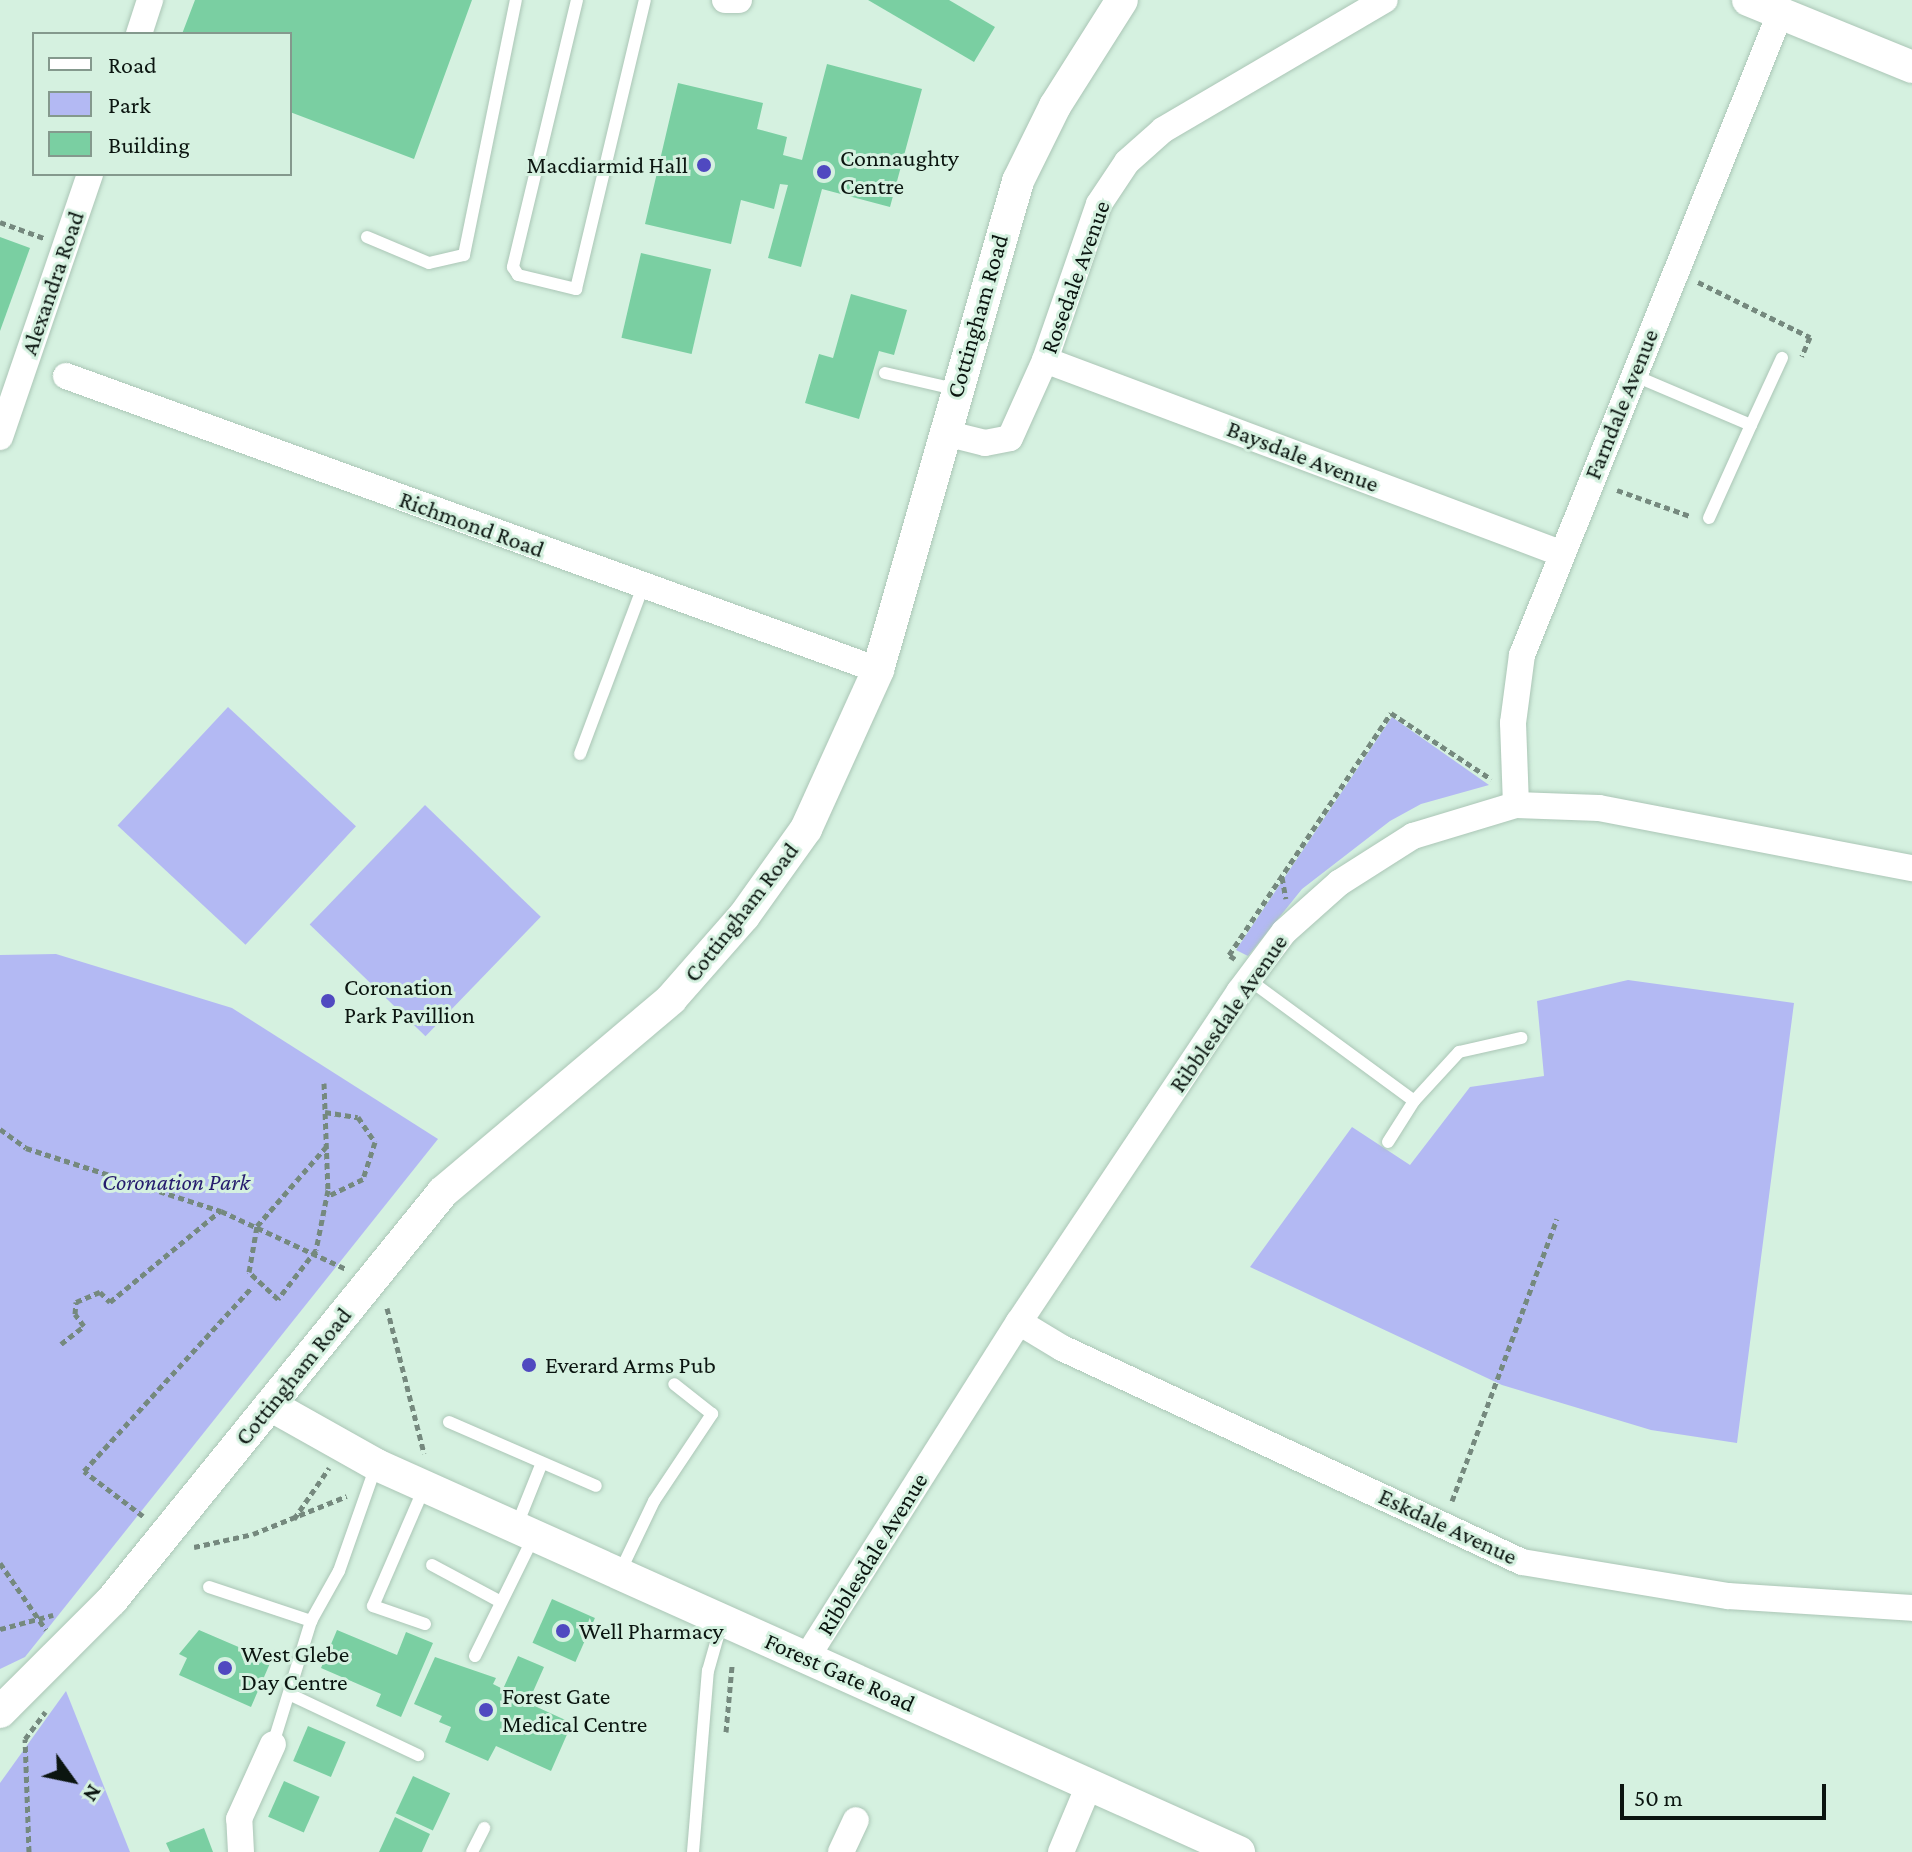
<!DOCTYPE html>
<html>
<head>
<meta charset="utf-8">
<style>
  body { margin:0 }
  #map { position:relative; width:1912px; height:1852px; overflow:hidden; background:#d5f1e0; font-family:"Crimson Pro",serif }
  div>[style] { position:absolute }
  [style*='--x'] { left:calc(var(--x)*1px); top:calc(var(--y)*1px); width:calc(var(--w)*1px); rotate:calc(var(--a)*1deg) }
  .green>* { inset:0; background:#b3b9f3; transform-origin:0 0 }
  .building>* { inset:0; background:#7acfa2; transform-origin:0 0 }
  .path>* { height:5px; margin-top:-2.5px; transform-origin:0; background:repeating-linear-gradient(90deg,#75897e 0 6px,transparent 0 10px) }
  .roads { filter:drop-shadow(0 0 2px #abc6b6) drop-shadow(0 0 2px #abc6b6) }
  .service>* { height:12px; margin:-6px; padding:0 6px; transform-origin:6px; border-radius:6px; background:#fff }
  .minor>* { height:26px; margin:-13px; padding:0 13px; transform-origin:13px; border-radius:13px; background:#fff }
  .tertiary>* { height:32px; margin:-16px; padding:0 16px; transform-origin:16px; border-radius:16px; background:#fff }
  .dots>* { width:22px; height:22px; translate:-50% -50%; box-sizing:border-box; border:4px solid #d5f1e0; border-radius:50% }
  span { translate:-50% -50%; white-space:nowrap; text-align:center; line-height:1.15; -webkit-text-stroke:6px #d5f1e0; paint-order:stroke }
  .poi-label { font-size:24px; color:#0b1510 }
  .left { translate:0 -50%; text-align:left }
  .right { translate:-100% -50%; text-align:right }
  .street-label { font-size:24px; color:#0b1510 }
  .park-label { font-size:24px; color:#251b6d; font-style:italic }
  .legend { position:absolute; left:32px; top:32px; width:260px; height:144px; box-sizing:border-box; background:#d5f1e0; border:2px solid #84998d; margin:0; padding:10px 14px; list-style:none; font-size:24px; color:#0b1510 }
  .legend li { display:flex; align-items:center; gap:16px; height:40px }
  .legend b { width:40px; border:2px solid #84998d }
  .north { position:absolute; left:32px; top:1740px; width:80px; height:80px; -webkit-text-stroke:6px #d5f1e0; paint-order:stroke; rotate:123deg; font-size:22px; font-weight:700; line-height:32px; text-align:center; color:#0b1510 }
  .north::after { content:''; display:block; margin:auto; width:28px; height:36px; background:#0b1510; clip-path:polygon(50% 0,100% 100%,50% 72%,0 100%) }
  .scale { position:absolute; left:1620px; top:1784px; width:206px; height:36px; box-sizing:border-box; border:4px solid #0b1510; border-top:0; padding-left:10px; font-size:24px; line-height:28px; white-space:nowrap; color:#0b1510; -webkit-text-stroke:6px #d5f1e0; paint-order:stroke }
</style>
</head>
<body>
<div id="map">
  <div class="green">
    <div style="left:228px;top:707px;width:175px;height:162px;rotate:43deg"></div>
    <div style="clip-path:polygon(1392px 717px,1489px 785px,1421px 804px,1390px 821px,1302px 889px,1248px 956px,1236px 950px)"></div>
    <div style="left:425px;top:805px;width:161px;height:166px;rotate:44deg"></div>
    <div style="clip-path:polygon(56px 954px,232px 1008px,438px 1139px,25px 1657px,0 1669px,0 955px)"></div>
    <div style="clip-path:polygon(1628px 980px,1794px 1003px,1737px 1443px,1651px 1430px,1502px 1385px,1250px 1267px,1352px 1127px,1410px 1165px,1470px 1087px,1544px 1076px,1537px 1001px)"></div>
    <div style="clip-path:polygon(66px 1691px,130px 1852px,0 1852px,0 1783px)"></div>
  </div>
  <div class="building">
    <div style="clip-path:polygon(195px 0,472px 0,414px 159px,290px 112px,290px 34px,182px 34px)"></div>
    <div style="clip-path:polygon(868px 0,949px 0,995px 27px,974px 62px)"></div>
    <div style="clip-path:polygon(827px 64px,922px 89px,890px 207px,822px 189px,801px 267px,768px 258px,788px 185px,780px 184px,774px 209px,741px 200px,731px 244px,645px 224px,678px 83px,763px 103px,757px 129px,787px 137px,783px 155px,802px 160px)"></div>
    <div style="clip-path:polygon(0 237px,30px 248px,0 331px)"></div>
    <div style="left:641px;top:253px;width:72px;height:87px;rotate:13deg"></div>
    <div style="clip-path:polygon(851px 294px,907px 310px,894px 355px,879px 351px,859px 419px,805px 403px,819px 354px,833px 358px)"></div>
    <div style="left:552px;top:1599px;width:47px;height:48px;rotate:24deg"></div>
    <div style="clip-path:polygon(199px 1630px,271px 1661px,251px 1707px,179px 1675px,187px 1658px,179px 1654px)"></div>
    <div style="clip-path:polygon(337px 1630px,397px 1655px,406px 1632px,433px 1643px,401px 1717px,376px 1706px,381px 1694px,321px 1668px)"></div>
    <div style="clip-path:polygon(518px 1656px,544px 1667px,528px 1703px,572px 1723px,551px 1771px,496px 1746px,488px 1761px,445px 1742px,451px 1727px,439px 1722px,442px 1716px,414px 1704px,435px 1657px,496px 1678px,493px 1684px,503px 1689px)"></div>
    <div style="left:308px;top:1726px;width:41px;height:38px;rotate:23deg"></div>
    <div style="left:413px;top:1776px;width:41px;height:41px;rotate:25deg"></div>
    <div style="left:284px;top:1781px;width:39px;height:39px;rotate:24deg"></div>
    <div style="clip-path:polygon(395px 1817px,430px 1834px,422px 1852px,379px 1852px)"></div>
    <div style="clip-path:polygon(204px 1828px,213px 1852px,170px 1852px,166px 1843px)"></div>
  </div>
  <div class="path">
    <div style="--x:0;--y:222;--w:47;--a:20"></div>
    <div style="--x:1698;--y:282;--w:125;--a:26.2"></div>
    <div style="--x:1810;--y:337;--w:21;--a:113"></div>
    <div style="--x:1617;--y:490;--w:77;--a:19.6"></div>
    <div style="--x:1282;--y:877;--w:22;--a:80"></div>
    <div style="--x:1235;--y:959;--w:7;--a:-146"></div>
    <div style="--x:1229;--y:955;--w:291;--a:-56.2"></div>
    <div style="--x:1391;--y:713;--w:120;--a:33.4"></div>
    <div style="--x:324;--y:1083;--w:107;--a:87.9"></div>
    <div style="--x:328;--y:1190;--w:61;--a:101.3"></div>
    <div style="--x:316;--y:1250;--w:62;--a:127.8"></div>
    <div style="--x:278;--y:1299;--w:40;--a:-137"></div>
    <div style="--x:249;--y:1272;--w:47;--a:-80.1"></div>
    <div style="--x:257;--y:1226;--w:105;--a:-48.9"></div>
    <div style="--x:325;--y:1112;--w:33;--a:9"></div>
    <div style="--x:358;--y:1117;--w:30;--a:56"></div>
    <div style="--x:375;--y:1142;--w:39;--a:108"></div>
    <div style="--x:363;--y:1179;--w:39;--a:154"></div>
    <div style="--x:0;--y:1129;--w:32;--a:36"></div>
    <div style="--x:26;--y:1148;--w:205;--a:17.9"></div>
    <div style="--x:221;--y:1211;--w:138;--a:24.9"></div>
    <div style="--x:387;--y:1308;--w:150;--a:75.7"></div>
    <div style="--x:61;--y:1344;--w:29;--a:-38"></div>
    <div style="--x:84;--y:1326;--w:15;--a:-127"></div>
    <div style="--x:75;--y:1314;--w:12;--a:-85"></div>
    <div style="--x:76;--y:1302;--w:26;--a:-23"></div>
    <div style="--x:100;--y:1292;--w:14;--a:45"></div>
    <div style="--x:110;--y:1302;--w:143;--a:-39.6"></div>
    <div style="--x:1452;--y:1501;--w:301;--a:-69.6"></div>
    <div style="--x:143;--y:1516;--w:74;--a:-142.7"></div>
    <div style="--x:84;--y:1471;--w:248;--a:-47.6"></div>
    <div style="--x:294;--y:1519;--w:62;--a:-55.5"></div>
    <div style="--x:194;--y:1547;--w:60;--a:-12.4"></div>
    <div style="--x:253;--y:1534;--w:101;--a:-22"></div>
    <div style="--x:0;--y:1563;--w:81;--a:55.5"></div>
    <div style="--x:0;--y:1629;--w:55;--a:-14.8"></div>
    <div style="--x:726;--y:1732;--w:66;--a:-84.8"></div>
    <div style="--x:29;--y:1852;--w:113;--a:-92"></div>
    <div style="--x:25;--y:1739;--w:34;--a:-53"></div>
  </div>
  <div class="roads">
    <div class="service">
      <div style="--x:577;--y:0;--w:275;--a:103.5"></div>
      <div style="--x:513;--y:267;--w:9;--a:58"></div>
      <div style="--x:518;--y:275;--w:60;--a:13.6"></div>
      <div style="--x:576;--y:289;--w:297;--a:-76.6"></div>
      <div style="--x:367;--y:237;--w:67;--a:22.8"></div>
      <div style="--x:429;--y:263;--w:36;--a:-13"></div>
      <div style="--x:464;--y:255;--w:260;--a:-78.5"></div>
      <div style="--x:885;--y:373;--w:72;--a:12.9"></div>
      <div style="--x:1633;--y:375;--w:128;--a:23"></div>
      <div style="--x:1751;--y:425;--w:102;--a:114.3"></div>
      <div style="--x:1751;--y:425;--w:74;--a:-65.2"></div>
      <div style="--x:580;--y:754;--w:179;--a:-69.4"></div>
      <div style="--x:1248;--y:979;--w:206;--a:36.3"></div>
      <div style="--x:1388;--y:1142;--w:49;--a:-57.6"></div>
      <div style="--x:1414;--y:1101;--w:67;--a:-47.4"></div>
      <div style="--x:1459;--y:1052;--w:64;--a:-12.7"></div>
      <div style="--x:449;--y:1422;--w:160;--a:23.5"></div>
      <div style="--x:517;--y:1525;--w:65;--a:-68.2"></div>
      <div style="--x:432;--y:1565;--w:78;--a:28.2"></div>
      <div style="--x:620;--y:1572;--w:79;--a:-64.4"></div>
      <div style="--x:654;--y:1501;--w:105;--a:-56.3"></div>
      <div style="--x:712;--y:1414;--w:48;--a:-141.7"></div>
      <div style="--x:209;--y:1587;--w:108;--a:18.4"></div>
      <div style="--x:425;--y:1624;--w:55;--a:-160.9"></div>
      <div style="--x:373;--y:1606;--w:131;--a:-66.6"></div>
      <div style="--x:475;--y:1656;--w:134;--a:-63.8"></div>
      <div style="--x:289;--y:1694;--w:143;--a:25.3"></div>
      <div style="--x:273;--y:1744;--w:129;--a:-72.8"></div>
      <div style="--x:311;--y:1621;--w:57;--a:-60.8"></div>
      <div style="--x:339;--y:1571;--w:111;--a:-70.6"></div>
      <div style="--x:472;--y:1852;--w:27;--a:-63"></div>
      <div style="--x:693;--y:1852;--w:182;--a:-85.3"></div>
      <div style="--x:708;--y:1671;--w:51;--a:-74.1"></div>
    </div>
    <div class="minor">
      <div style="--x:725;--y:0;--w:14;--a:0"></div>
      <div style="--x:139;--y:34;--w:36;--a:-72"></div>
      <div style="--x:1045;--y:360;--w:550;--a:20.54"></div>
      <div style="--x:66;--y:376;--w:864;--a:19.9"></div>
      <div style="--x:945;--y:433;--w:41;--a:14"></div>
      <div style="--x:985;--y:443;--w:25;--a:-11"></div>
      <div style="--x:1010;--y:438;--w:85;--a:-65.8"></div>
      <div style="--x:1045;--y:360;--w:165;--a:-70.9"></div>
      <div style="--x:1099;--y:204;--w:50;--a:-56.3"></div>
      <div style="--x:1127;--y:162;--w:48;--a:-41.6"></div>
      <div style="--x:1163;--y:130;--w:257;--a:-30.4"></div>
      <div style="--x:0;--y:437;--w:278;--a:-71.1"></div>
      <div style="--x:1516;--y:805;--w:82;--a:-92.1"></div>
      <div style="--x:1513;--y:723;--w:69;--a:-82.5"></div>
      <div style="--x:1522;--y:655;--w:691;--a:-68.08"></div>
      <div style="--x:1019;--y:1322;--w:50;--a:31.2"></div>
      <div style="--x:1062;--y:1348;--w:507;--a:24.95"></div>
      <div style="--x:1522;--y:1562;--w:209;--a:9.4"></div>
      <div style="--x:1728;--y:1596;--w:184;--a:3.7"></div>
      <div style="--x:807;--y:1657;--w:396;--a:-57.7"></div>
      <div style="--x:1019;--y:1322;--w:397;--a:-56.3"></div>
      <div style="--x:1239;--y:992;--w:75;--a:-53.1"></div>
      <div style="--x:1284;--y:932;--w:74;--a:-41.7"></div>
      <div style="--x:1339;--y:883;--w:88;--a:-32.4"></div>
      <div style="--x:1413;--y:836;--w:108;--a:-16.8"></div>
      <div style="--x:1516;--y:805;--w:83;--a:2.1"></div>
      <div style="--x:1599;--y:808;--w:319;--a:10.9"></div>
      <div style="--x:241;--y:1852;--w:33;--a:-93"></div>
      <div style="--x:239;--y:1819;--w:82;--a:-65.6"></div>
      <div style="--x:841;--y:1852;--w:35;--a:-65"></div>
      <div style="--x:1061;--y:1852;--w:73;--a:-67.3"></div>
    </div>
    <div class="tertiary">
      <div style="--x:1748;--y:0;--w:177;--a:22.2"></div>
      <div style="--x:270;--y:1405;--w:123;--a:29.3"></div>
      <div style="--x:377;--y:1465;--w:945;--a:24.18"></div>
      <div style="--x:0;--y:1712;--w:158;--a:-45"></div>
      <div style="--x:112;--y:1600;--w:525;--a:-50.95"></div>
      <div style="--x:443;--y:1192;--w:299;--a:-40.2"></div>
      <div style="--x:671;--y:999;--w:111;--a:-48.7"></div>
      <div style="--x:744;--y:916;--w:107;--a:-54.5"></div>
      <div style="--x:806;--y:829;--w:175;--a:-65.6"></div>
      <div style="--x:878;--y:670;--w:509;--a:-74.02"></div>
      <div style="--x:1018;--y:181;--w:84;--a:-63.7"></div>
      <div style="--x:1055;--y:106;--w:125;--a:-57.7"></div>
    </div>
  </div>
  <div class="dots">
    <div style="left:704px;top:165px;background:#5049c0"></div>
    <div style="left:824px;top:172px;background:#5049c0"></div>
    <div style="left:328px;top:1001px;background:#5049c0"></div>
    <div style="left:529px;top:1365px;background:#5049c0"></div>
    <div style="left:563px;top:1631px;background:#5049c0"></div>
    <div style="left:225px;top:1668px;background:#5049c0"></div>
    <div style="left:486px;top:1710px;background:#5049c0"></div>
  </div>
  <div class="poi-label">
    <span class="left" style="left:840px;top:172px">Connaughty<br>Centre</span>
    <span class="right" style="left:688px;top:165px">Macdiarmid Hall</span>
    <span class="left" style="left:344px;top:1001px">Coronation<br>Park Pavillion</span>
    <span class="left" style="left:545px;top:1365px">Everard Arms Pub</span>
    <span class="left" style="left:579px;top:1631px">Well Pharmacy</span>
    <span class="left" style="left:241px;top:1668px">West Glebe<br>Day Centre</span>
    <span class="left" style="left:502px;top:1710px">Forest Gate<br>Medical Centre</span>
  </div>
  <div class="street-label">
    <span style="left:1075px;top:277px;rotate:-70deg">Rosedale Avenue</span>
    <span style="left:52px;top:283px;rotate:-71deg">Alexandra Road</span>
    <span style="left:977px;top:316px;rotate:-74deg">Cottingham Road</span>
    <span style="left:1621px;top:404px;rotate:-68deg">Farndale Avenue</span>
    <span style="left:1303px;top:456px;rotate:21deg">Baysdale Avenue</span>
    <span style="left:472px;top:524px;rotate:20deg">Richmond Road</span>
    <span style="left:741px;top:912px;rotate:-52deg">Cottingham Road</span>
    <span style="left:1228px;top:1013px;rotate:-55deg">Ribblesdale Avenue</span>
    <span style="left:293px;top:1376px;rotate:-51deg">Cottingham Road</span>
    <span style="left:1448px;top:1526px;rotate:25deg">Eskdale Avenue</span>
    <span style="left:872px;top:1554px;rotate:-58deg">Ribblesdale Avenue</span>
    <span style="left:840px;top:1672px;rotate:24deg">Forest Gate Road</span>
  </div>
  <div class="park-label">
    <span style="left:176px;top:1182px">Coronation Park</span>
  </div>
  <ul class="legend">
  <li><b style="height:10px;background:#fff"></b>Road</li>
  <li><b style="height:22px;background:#b3b9f3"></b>Park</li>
  <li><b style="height:22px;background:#7acfa2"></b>Building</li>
  </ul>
  <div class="north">N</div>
  <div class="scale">50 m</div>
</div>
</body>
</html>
